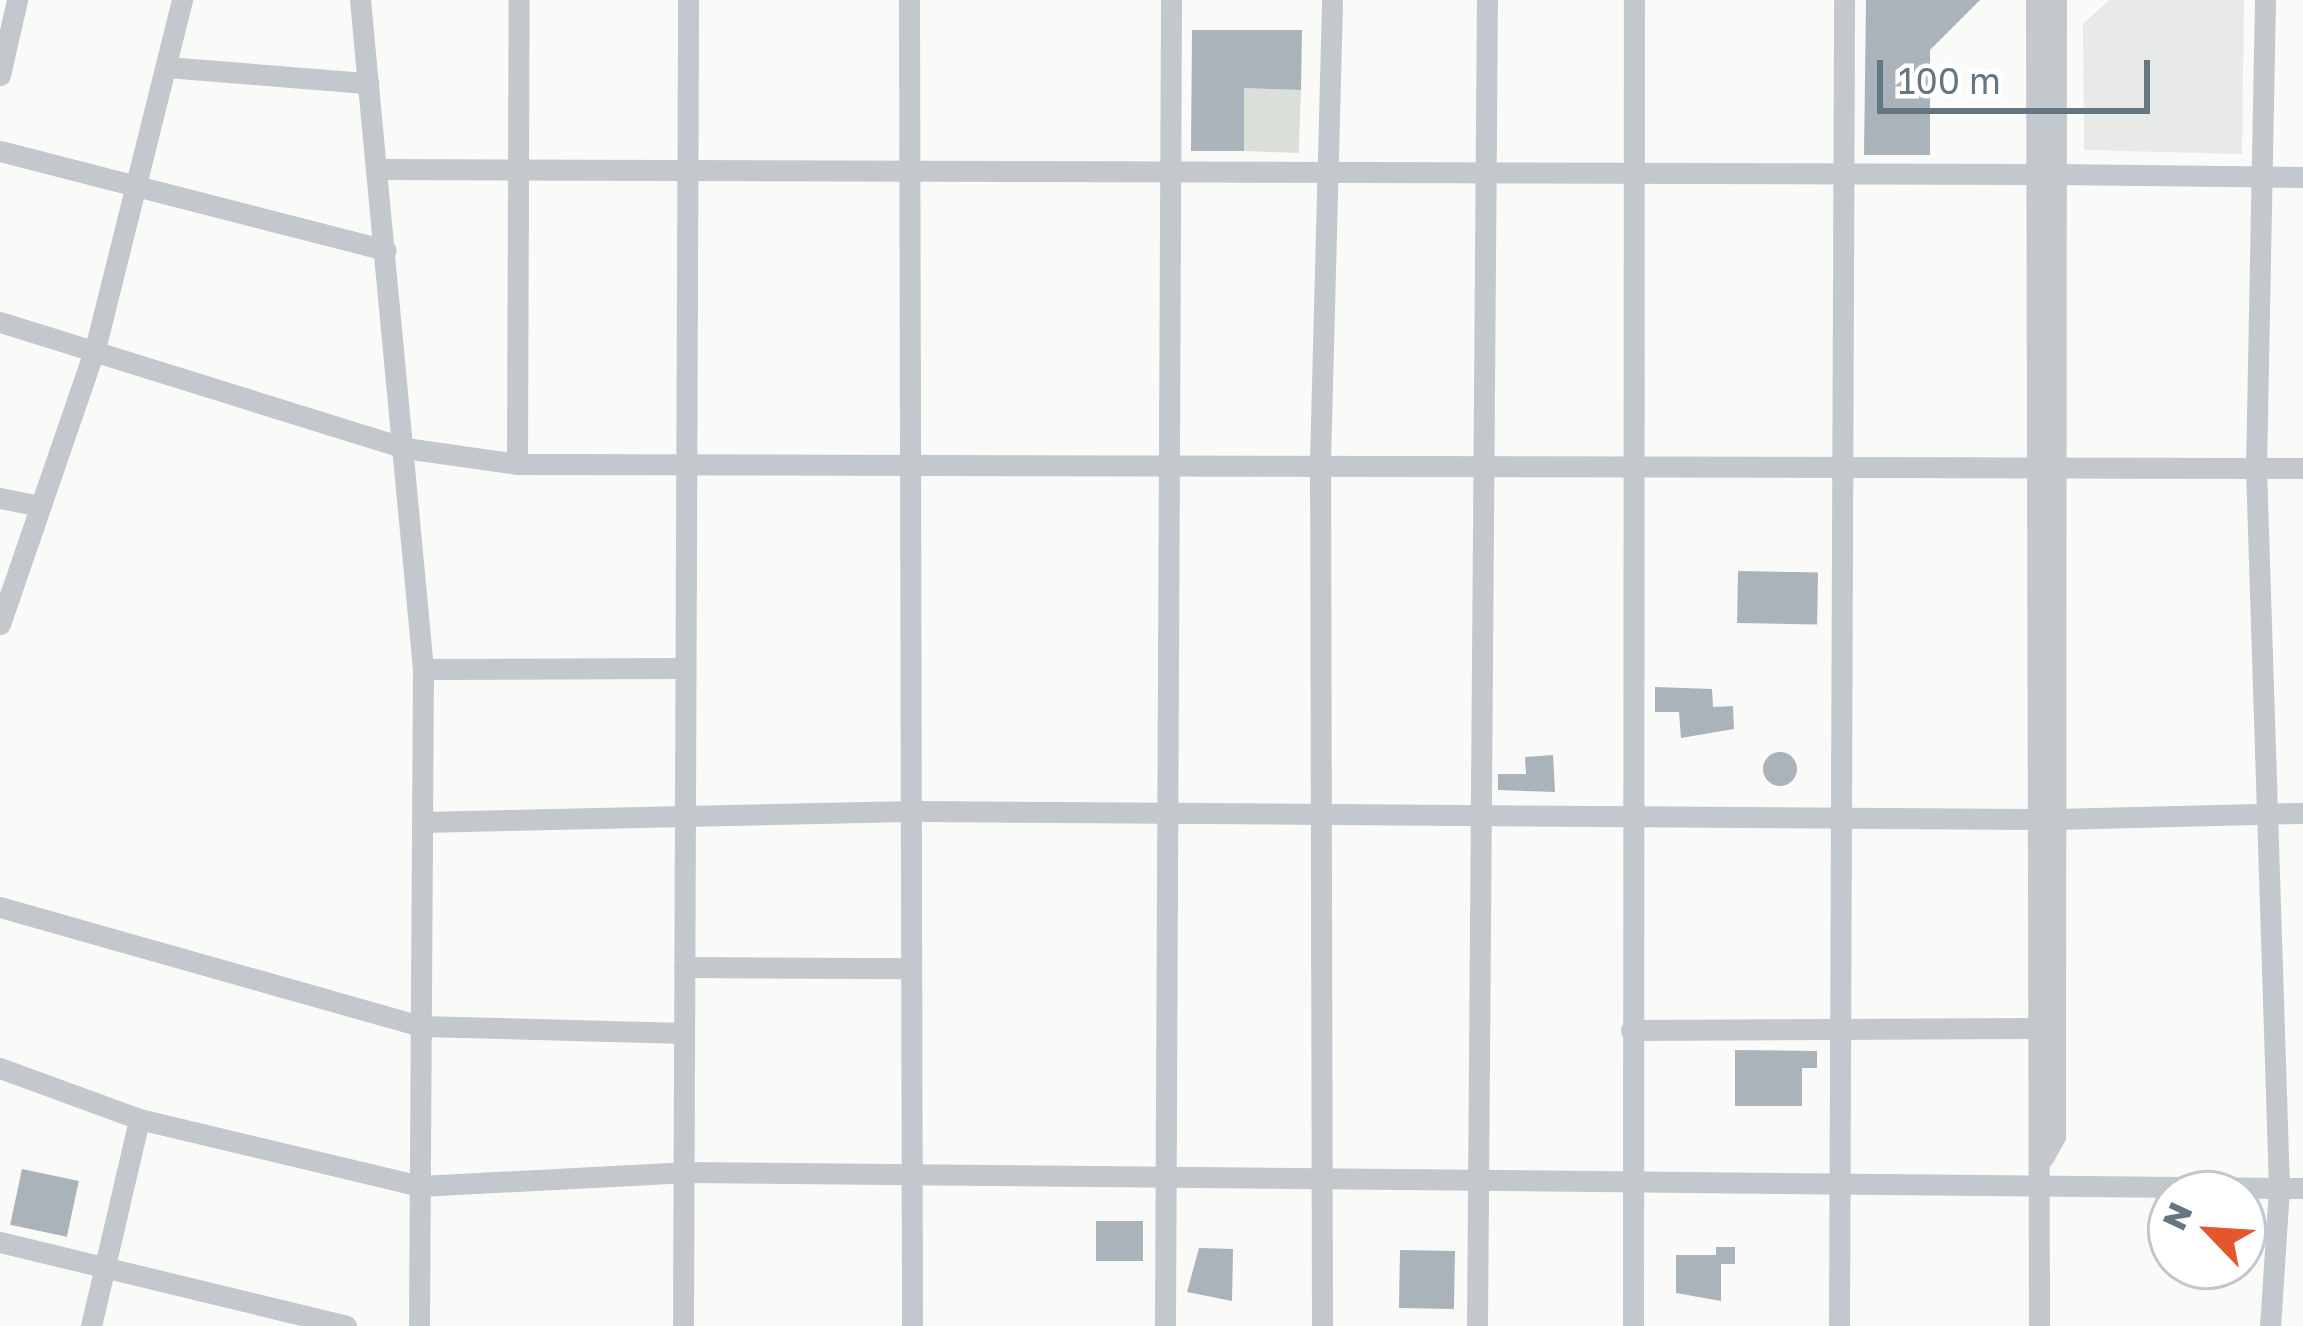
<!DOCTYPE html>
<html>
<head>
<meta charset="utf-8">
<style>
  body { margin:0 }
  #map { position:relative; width:2303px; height:1326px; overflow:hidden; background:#fafaf8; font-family:"Golos Text",sans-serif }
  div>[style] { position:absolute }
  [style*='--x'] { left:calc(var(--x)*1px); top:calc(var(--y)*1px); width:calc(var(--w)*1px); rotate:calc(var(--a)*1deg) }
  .built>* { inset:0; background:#e8e9e9 }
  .green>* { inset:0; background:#dadfd7; transform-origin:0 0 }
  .building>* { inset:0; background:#aab3b9; transform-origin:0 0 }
  .round { border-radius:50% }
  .minor>* { height:21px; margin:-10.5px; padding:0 10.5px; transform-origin:10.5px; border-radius:10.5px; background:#c3c8cc }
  span { translate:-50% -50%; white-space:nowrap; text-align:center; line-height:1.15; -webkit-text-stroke:12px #fff; paint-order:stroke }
  .north { position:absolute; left:2147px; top:1170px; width:120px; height:120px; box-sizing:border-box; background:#fff; border:3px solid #c1c8cd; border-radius:50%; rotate:295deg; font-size:33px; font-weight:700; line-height:48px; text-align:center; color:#657683 }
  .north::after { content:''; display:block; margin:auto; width:42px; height:54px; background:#e4572e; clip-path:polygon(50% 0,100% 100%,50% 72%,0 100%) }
  .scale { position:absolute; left:1877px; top:60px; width:273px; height:54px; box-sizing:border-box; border:6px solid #657683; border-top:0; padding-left:15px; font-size:36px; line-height:42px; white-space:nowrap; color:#657683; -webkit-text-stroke:9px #fff; paint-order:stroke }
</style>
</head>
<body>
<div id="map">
  <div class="built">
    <div style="clip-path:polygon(2109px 0,2244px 0,2242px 154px,2084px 150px,2083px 24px)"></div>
  </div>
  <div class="green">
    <div style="left:1244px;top:88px;width:57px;height:63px;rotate:2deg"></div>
  </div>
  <div class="building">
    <div style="clip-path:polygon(1866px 0,1980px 0,1930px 50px,1930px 155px,1864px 155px)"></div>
    <div style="clip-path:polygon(1192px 30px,1302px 30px,1301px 90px,1244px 88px,1244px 151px,1191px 151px)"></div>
    <div style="left:1738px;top:571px;width:80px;height:52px;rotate:1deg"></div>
    <div style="clip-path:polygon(1655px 687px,1712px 689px,1713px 707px,1733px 706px,1734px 729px,1681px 738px,1679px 712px,1655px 712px)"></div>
    <div class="round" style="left:1763px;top:752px;width:34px;height:34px"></div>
    <div style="clip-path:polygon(1553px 755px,1555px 792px,1498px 790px,1498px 774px,1526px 774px,1525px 757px)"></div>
    <div style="clip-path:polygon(1735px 1050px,1817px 1051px,1817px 1068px,1802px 1068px,1802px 1106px,1735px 1106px)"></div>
    <div style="left:22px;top:1169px;width:58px;height:57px;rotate:12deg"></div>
    <div style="left:1096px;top:1221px;width:47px;height:40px"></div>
    <div style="clip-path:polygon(1716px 1247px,1735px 1247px,1735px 1264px,1721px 1264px,1721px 1301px,1676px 1293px,1676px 1255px,1716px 1255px)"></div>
    <div style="clip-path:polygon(1199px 1248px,1233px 1249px,1232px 1301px,1187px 1292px)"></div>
    <div style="left:1400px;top:1250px;width:55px;height:58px;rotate:1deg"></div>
  </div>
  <div class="minor">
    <div style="--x:360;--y:0;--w:672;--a:84.62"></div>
    <div style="--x:423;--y:669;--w:657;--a:90.35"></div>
    <div style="--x:909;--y:0;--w:1326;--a:89.87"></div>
    <div style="--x:2036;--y:0;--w:1326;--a:89.87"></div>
    <div style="--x:2265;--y:0;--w:468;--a:91.1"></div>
    <div style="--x:2256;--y:468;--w:720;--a:88.17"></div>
    <div style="--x:2279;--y:1188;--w:138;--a:93.7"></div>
    <div style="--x:167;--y:67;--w:202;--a:4.6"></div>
    <div style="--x:0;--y:75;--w:77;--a:-77.2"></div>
    <div style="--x:0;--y:151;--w:398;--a:14.4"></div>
    <div style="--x:377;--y:169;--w:1659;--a:0.17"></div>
    <div style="--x:2056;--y:174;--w:247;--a:0.7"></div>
    <div style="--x:0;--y:322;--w:424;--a:17.3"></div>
    <div style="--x:405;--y:448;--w:113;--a:8.1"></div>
    <div style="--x:517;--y:464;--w:1786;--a:0.13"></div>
    <div style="--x:517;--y:464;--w:464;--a:-89.8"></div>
    <div style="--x:0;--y:498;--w:41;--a:11.3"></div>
    <div style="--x:0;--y:624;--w:295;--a:-71"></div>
    <div style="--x:96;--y:345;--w:356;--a:-76"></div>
    <div style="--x:423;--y:669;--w:262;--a:-0.2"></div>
    <div style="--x:2055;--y:819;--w:248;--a:-1.4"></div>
    <div style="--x:422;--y:822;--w:489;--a:-1.3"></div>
    <div style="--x:911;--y:811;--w:1124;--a:0.41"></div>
    <div style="--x:0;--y:907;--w:437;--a:15.8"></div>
    <div style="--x:421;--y:1026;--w:263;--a:1.5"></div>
    <div style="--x:684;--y:967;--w:226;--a:0.3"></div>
    <div style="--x:1631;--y:1030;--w:404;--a:-0.3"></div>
    <div style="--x:0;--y:1068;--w:148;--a:20.1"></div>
    <div style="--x:139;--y:1119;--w:289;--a:13.4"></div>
    <div style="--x:420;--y:1186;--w:264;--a:-3"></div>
    <div style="--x:684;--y:1172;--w:1619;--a:0.57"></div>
    <div style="--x:2043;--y:1158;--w:25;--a:-61"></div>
    <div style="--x:2055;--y:1136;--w:1136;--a:-89.95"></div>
    <div style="--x:0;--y:1242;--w:356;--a:13.6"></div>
    <div style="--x:91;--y:1326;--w:212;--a:-76.9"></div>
    <div style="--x:683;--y:1326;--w:1326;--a:-89.78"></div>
    <div style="--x:1165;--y:1326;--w:1326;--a:-89.74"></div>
    <div style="--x:1322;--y:1326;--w:865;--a:-90.13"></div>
    <div style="--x:1320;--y:461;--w:461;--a:-88.5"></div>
    <div style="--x:1477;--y:1326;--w:1326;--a:-89.57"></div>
    <div style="--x:1633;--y:1326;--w:1326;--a:-89.96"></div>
    <div style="--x:1839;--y:1326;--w:1326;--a:-89.78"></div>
  </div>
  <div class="north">N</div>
  <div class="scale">100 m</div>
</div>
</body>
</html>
